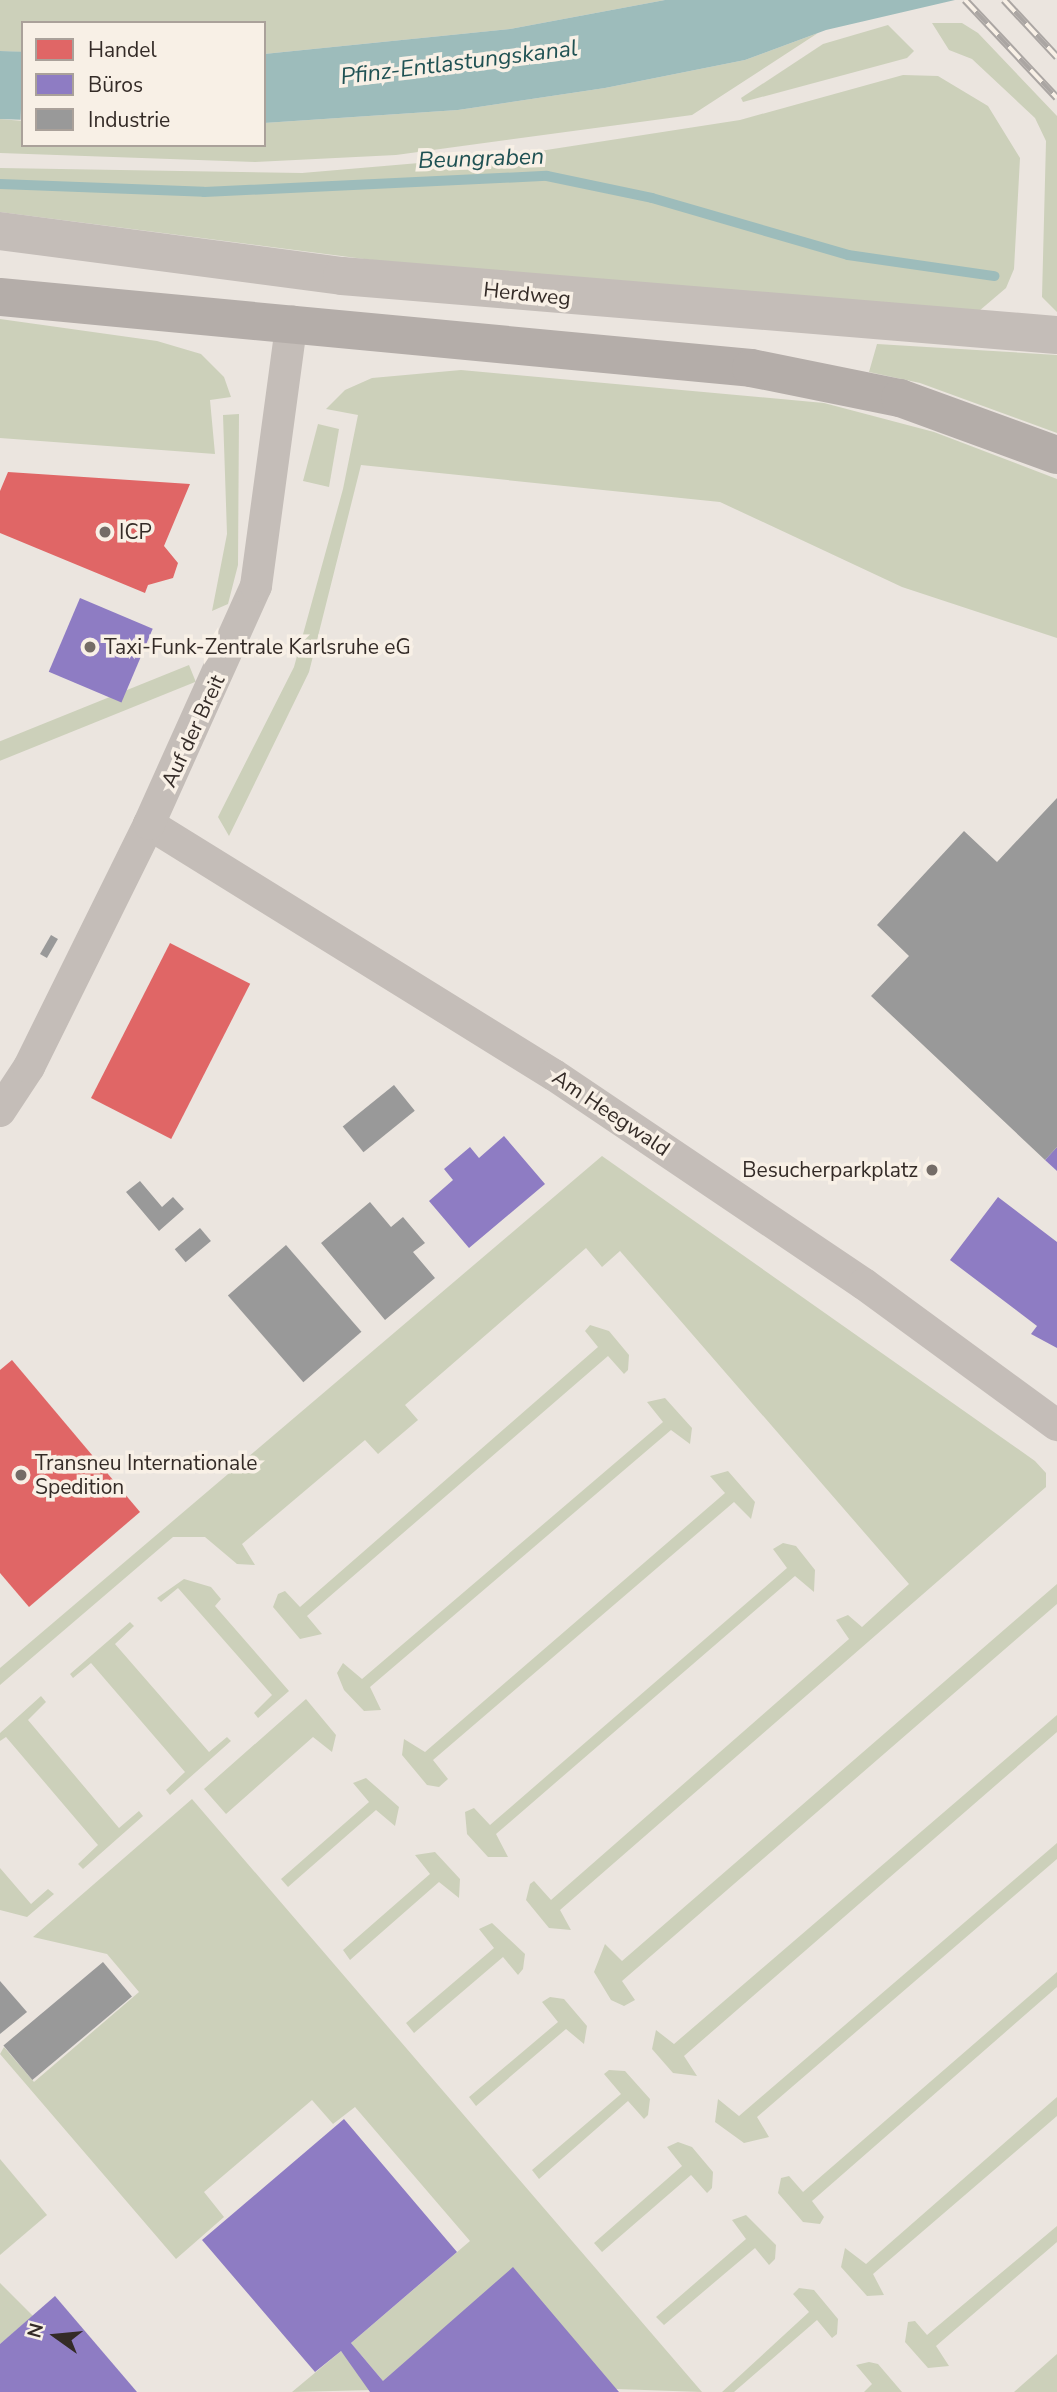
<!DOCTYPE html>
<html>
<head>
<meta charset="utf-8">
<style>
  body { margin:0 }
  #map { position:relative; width:1057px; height:2392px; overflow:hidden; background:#ebe5df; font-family:"Nunito Sans",sans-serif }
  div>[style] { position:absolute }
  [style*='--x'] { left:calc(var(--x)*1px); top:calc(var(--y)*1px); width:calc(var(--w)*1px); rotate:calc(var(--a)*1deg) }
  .green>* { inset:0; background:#ccd0ba; transform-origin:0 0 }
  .water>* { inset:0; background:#9dbcbb; transform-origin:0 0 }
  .shops>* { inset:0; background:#e06666; transform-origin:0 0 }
  .offices>* { inset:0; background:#8e7cc3; transform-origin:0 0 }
  .industry>* { inset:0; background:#999; transform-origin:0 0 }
  .stream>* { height:10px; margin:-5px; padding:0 5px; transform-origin:5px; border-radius:5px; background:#9dbcbb }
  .minor>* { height:32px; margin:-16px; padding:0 16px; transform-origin:16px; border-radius:16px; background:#c4bdb8 }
  .tertiary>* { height:38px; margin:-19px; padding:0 19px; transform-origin:19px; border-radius:19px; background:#c4bdb8 }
  .secondary>* { height:38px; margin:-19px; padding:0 19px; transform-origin:19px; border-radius:19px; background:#b4ada9 }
  .rail>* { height:8px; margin-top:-4px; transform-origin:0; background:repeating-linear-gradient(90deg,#f8f0e6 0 16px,#aba6a3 0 32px); box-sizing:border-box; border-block:2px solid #aba6a3 }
  .dots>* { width:19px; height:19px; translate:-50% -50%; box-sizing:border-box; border:4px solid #f8f0e6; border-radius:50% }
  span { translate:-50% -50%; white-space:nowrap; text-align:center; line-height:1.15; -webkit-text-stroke:7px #f8f0e6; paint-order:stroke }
  .street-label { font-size:21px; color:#342b27 }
  .poi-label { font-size:21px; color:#342b27 }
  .left { translate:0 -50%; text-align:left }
  .right { translate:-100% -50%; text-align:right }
  .water-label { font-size:23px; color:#1f5153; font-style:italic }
  .legend { position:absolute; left:21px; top:21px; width:245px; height:126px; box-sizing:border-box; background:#f8f0e6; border:2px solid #aaa19a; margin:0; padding:9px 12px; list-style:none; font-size:21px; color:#342b27 }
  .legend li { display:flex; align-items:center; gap:14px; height:35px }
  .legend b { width:35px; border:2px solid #aaa19a }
  .north { position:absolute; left:21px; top:2301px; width:70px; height:70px; -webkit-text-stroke:5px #f8f0e6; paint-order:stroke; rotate:285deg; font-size:19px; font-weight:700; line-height:28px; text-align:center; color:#342b27 }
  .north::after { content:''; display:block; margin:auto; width:24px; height:32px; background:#342b27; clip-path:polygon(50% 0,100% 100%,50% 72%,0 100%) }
</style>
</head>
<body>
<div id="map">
  <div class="green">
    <div style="clip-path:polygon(0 0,665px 0,510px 29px,264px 54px,264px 23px,23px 23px,23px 52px,0 51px)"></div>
    <div style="clip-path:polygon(932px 23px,962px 23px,978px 33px,1057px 116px,1057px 312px,1042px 297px,1046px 141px,1035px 118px,972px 59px,949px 50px)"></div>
    <div style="clip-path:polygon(888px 25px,914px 51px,907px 58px,743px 102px,741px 98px,823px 44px)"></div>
    <div style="clip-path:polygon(818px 33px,692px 115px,396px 155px,255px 162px,0 153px,0 119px,23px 121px,23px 145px,264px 145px,264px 123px,458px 110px,605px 88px,745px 60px)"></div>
    <div style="clip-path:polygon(903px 75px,938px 76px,988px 106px,1020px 158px,1014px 269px,1006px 288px,979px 311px,380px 261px,0 212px,0 168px,302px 173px,514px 155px,740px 120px)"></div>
    <div style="clip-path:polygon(0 319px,157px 341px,201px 354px,224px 377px,231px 397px,210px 400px,215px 454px,0 438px)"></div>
    <div style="clip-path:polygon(877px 344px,1057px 355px,1057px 433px,920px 383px,869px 372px)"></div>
    <div style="clip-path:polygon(461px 370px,824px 403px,934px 432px,1057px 479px,1057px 638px,902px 587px,720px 502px,361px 465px,309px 672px,229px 836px,218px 817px,294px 667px,343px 489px,358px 415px,326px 409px,345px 390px,372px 378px)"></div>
    <div style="clip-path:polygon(239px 414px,238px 565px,228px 604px,212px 611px,227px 534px,223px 415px)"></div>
    <div style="clip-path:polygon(318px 424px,339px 429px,329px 487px,303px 481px)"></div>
    <div style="left:189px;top:665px;width:18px;height:211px;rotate:68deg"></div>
    <div style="clip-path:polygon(602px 1156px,1035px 1461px,1046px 1473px,1046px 1487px,560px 1910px,571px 1930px,549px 1928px,526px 1900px,530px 1884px,534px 1881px,551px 1900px,849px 1639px,836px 1620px,848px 1615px,862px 1627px,909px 1584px,620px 1251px,602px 1267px,586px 1248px,405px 1405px,418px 1420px,378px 1454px,365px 1440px,242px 1544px,255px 1565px,237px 1564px,205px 1537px,173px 1537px,0 1685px,0 1668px)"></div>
    <div style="clip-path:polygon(590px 1325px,609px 1331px,629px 1355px,628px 1370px,624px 1374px,608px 1356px,307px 1616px,322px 1634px,300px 1639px,273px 1607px,278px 1594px,285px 1591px,300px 1607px,598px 1347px,585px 1331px)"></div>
    <div style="clip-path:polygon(665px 1398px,692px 1428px,690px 1444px,671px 1430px,370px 1687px,381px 1710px,364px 1711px,344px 1690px,337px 1673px,343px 1663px,362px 1679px,663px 1422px,647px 1402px)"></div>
    <div style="clip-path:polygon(728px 1471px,755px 1502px,751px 1519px,734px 1502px,433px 1760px,448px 1779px,439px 1787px,427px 1785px,402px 1755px,404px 1739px,425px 1752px,725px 1493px,710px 1476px)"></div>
    <div style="clip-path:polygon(783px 1543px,796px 1546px,815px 1570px,814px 1592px,795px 1576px,496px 1834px,508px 1857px,488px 1857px,467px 1834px,465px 1812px,474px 1808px,490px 1825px,787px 1568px,773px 1549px)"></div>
    <div style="clip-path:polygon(184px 1579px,211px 1587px,221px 1599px,215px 1606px,289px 1691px,258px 1718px,254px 1713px,272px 1695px,178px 1588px,161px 1602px,157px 1598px)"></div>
    <div style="clip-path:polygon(1057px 1584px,1057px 1604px,622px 1981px,635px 2000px,624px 2006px,611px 2000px,594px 1972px,605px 1944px,622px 1961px)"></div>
    <div style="clip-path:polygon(130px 1622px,134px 1626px,115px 1644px,209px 1752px,227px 1737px,231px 1741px,170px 1795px,166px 1790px,185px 1772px,91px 1663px,73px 1678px,70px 1674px)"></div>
    <div style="clip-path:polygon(41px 1696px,46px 1702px,28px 1720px,119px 1828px,139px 1811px,143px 1816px,83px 1869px,78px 1864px,98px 1845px,6px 1737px,0 1741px,0 1733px)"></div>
    <div style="clip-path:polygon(306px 1699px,336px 1735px,332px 1752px,313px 1737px,226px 1814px,204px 1789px)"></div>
    <div style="clip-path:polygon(1057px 1715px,1057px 1732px,684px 2056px,697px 2076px,673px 2073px,652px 2049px,656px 2030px,674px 2044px)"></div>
    <div style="clip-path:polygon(366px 1778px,399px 1807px,395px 1826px,376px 1810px,288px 1887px,281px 1879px,369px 1802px,353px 1783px)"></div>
    <div style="clip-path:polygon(192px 1799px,702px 2392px,383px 2381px,351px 2343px,470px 2241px,355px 2107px,333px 2124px,312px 2100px,204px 2192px,224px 2217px,176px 2259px,0 2054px,4px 2047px,34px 2082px,139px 1992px,107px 1954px,33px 1937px)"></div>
    <div style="clip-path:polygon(1057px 1843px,1057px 1859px,757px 2117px,769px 2137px,744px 2143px,715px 2122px,718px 2099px,739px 2116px)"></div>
    <div style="clip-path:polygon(435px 1852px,460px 1879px,459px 1898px,439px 1882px,350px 1960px,343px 1950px,430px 1874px,415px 1855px)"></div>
    <div style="clip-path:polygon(0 1868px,31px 1904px,48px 1889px,54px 1894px,27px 1917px,0 1910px)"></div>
    <div style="clip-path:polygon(492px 1923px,525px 1954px,523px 1969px,518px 1975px,503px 1957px,414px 2033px,406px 2023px,494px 1948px,479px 1929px)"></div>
    <div style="clip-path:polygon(1057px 1972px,1057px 1987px,812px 2201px,824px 2217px,820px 2224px,803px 2222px,778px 2193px,781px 2178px,789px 2176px,803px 2192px)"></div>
    <div style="clip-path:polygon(550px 1997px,564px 1999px,587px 2026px,584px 2044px,566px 2029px,476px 2106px,469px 2097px,558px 2022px,542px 2002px)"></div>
    <div style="clip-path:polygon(609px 2070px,625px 2071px,650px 2099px,648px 2115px,644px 2119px,628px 2101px,539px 2179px,532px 2170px,621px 2094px,604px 2074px)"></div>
    <div style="clip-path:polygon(1057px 2097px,1057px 2116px,873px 2274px,884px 2295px,867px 2296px,841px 2267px,845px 2248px,866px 2264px)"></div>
    <div style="clip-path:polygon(678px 2142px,692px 2147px,713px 2172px,712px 2188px,707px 2193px,691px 2175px,602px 2252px,594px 2243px,682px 2166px,667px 2147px)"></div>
    <div style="clip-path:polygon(0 2159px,47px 2215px,0 2255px)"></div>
    <div style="clip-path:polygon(746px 2215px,776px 2245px,775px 2259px,769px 2265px,755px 2248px,664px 2325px,656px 2317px,746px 2239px,732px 2220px)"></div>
    <div style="clip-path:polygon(1057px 2226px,1057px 2242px,936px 2346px,949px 2366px,928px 2368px,905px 2342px,908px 2322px,915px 2321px,927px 2335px)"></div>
    <div style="clip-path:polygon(0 2283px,33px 2316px,0 2344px)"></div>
    <div style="clip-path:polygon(799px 2288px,814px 2290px,838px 2319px,837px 2334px,832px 2338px,817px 2320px,734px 2392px,722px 2392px,809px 2312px,793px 2294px)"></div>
    <div style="clip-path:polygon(341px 2351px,373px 2390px,292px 2392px)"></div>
    <div style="clip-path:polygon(1057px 2354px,1057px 2392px,1014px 2392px)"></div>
    <div style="clip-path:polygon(869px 2362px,878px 2364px,902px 2392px,864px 2392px,872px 2384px,856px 2365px)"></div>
  </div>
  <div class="water">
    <div style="clip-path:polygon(665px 0,955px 0,826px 30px,745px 60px,605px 88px,458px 110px,264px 123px,264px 54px,510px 29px)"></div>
    <div style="left:0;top:51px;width:23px;height:68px;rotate:2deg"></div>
  </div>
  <div class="shops">
    <div style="clip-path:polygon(8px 472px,190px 484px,164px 546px,178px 563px,173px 578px,148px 585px,145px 593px,0 533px,0 491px)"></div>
    <div style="left:170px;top:943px;width:90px;height:174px;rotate:27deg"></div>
    <div style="clip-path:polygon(12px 1360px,140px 1512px,29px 1607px,0 1573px,0 1370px)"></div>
  </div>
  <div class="offices">
    <div style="left:80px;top:598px;width:79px;height:80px;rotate:23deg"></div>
    <div style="clip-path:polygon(504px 1136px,545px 1184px,469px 1248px,429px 1201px,453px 1180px,444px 1169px,470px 1147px,479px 1158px)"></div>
    <div style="clip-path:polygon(1057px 1147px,1057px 1171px,1045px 1160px)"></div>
    <div style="clip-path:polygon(998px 1197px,1057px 1242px,1057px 1348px,1031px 1334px,1037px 1326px,950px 1260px)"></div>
    <div style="clip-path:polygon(344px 2119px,457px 2252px,351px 2343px,383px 2381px,513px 2267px,619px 2392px,370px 2392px,341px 2351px,315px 2372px,202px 2240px)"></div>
    <div style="clip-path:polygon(55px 2296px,137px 2392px,0 2392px,0 2344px)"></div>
  </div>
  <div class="industry">
    <div style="clip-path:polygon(1057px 798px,1057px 1147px,1045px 1160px,871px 996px,909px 956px,877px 925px,964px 831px,997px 862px)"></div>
    <div style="left:51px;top:935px;width:8px;height:22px;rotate:30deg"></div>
    <div style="left:394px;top:1085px;width:33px;height:66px;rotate:51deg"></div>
    <div style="clip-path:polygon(140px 1181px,162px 1207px,173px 1197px,184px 1209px,159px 1231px,126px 1192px)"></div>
    <div style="clip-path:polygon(370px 1202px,391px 1227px,403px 1217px,425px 1243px,413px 1252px,435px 1278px,385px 1320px,321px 1243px)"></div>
    <div style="left:200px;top:1228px;width:17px;height:33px;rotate:50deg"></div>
    <div style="left:286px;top:1245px;width:115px;height:77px;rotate:49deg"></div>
    <div style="left:103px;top:1962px;width:45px;height:130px;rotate:50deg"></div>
    <div style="clip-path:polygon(0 1981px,27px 2012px,0 2034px)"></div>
  </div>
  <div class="stream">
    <div style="--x:0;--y:184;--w:204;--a:2.2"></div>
    <div style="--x:204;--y:192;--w:343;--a:-2.7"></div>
    <div style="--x:547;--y:176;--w:107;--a:11.8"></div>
    <div style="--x:652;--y:198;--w:204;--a:16.2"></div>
    <div style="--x:848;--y:255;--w:148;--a:8.2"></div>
  </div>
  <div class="minor">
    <div style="--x:149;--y:824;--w:476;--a:31.8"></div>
    <div style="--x:554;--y:1075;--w:374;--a:34"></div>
    <div style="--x:864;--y:1284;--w:239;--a:36.2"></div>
    <div style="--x:0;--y:1111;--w:53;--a:-56.6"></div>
    <div style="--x:29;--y:1067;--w:271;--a:-63.7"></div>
    <div style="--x:149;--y:824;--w:261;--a:-65.8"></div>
    <div style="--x:256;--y:586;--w:267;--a:-82.3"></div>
  </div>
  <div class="tertiary">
    <div style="--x:0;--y:231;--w:345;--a:7.5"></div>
    <div style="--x:342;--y:276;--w:717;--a:4.72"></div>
  </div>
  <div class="secondary">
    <div style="--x:0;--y:297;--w:754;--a:5.4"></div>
    <div style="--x:751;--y:368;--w:152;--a:11.4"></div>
    <div style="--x:900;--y:398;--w:167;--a:20"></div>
  </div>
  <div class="rail">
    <div style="--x:965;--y:0;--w:134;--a:46.8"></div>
    <div style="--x:1004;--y:0;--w:78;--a:47.1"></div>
  </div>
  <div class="dots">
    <div style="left:105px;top:532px;background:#746c67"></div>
    <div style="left:90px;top:647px;background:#746c67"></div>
    <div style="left:932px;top:1170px;background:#746c67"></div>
    <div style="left:21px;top:1475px;background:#746c67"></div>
  </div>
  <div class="street-label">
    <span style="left:527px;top:294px;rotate:6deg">Herdweg</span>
    <span style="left:193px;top:731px;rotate:-65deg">Auf der Breit</span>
    <span style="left:611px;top:1113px;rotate:34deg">Am Heegwald</span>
  </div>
  <div class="poi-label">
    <span class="left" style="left:119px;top:532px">ICP</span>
    <span class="left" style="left:104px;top:647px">Taxi-Funk-Zentrale Karlsruhe eG</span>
    <span class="right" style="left:918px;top:1170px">Besucherparkplatz</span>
    <span class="left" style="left:35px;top:1475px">Transneu Internationale<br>Spedition</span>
  </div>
  <div class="water-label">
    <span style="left:459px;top:63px;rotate:-7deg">Pfinz-Entlastungskanal</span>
    <span style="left:481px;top:159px;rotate:-2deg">Beungraben</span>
  </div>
  <ul class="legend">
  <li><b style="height:19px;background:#e06666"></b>Handel</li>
  <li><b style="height:19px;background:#8e7cc3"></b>Büros</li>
  <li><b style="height:19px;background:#999"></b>Industrie</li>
  </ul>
  <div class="north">N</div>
</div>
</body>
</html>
